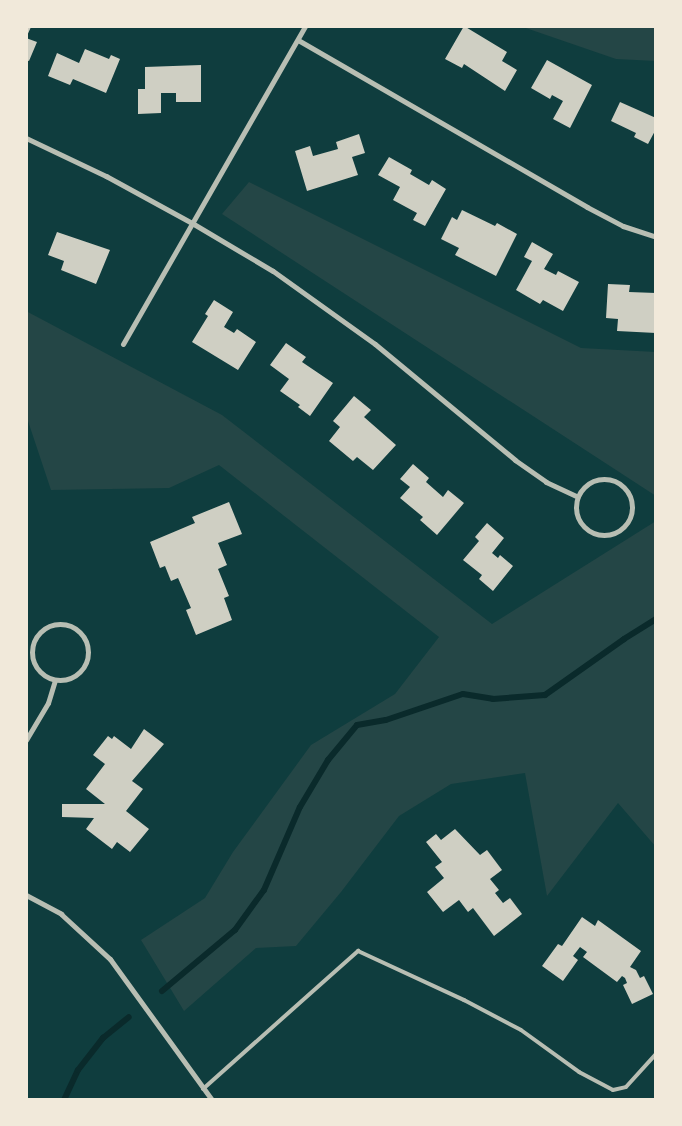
<!DOCTYPE html>
<html>
<head>
<meta charset="utf-8">
<style>
  body { margin:0 }
  #map { position:relative; width:682px; height:1126px; overflow:hidden; background:#0f3d3e; font-family:Literata,serif }
  div>[style] { position:absolute }
  [style*='--x'] { left:calc(var(--x)*1px); top:calc(var(--y)*1px); width:calc(var(--w)*1px); rotate:calc(var(--a)*1deg) }
  .green>* { inset:0; background:#244646 }
  .stream>* { height:6px; margin:-3px; padding:0 3px; transform-origin:3px; border-radius:3px; background:#0a2a2b }
  .building>* { inset:0; background:#cfcfc3 }
  .service>* { height:4px; margin:-2px; padding:0 2px; transform-origin:2px; border-radius:2px; background:#b8beb3 }
  .minor>* { height:5px; margin:-2.5px; padding:0 2.5px; transform-origin:2.5px; border-radius:2.5px; background:#b8beb3 }
  .minor>.ring { margin:-2.5px; padding:0; box-sizing:content-box; background:none; border:5px solid #b8beb3; border-radius:50% }
  span { translate:-50% -50%; white-space:nowrap; text-align:center; line-height:1.15; -webkit-text-stroke:4.5px #f1e9da; paint-order:stroke }
  .frame { position:absolute; inset:0; border:28px solid #f1e9da; pointer-events:none }
</style>
</head>
<body>
<div id="map">
  <div class="green">
    <div style="clip-path:polygon(520px 26px,656px 26px,656px 61px,616px 59px)"></div>
    <div style="clip-path:polygon(249px 182px,581px 348px,656px 352px,656px 496px,222px 214px)"></div>
    <div style="clip-path:polygon(26px 311px,222px 415px,492px 624px,656px 521px,656px 847px,618px 803px,547px 896px,525px 773px,451px 784px,399px 816px,341px 892px,296px 946px,256px 948px,184px 1011px,141px 940px,205px 898px,233px 852px,311px 745px,395px 694px,439px 637px,219px 465px,169px 488px,51px 490px,26px 415px)"></div>
  </div>
  <div class="stream">
    <div style="--x:162;--y:991;--w:95;--a:-39.9"></div>
    <div style="--x:235;--y:930;--w:49;--a:-54.1"></div>
    <div style="--x:264;--y:890;--w:90;--a:-66.6"></div>
    <div style="--x:300;--y:807;--w:55;--a:-59.2"></div>
    <div style="--x:328;--y:760;--w:45;--a:-50.4"></div>
    <div style="--x:357;--y:725;--w:29;--a:-10"></div>
    <div style="--x:386;--y:720;--w:81;--a:-18.7"></div>
    <div style="--x:463;--y:694;--w:30;--a:9"></div>
    <div style="--x:493;--y:699;--w:52;--a:-4.4"></div>
    <div style="--x:545;--y:695;--w:97;--a:-35.3"></div>
    <div style="--x:624;--y:639;--w:38;--a:-32"></div>
    <div style="--x:64;--y:1100;--w:33;--a:-65"></div>
    <div style="--x:78;--y:1070;--w:41;--a:-52"></div>
    <div style="--x:103;--y:1038;--w:33;--a:-39"></div>
  </div>
  <div class="building">
    <div style="clip-path:polygon(26px 26px,31px 27px,26px 38px,37px 42px,29px 61px,26px 60px)"></div>
    <div style="clip-path:polygon(464px 26px,507px 52px,502px 61px,517px 70px,505px 91px,464px 64px,462px 68px,445px 59px)"></div>
    <div style="clip-path:polygon(85px 49px,109px 59px,111px 55px,120px 59px,106px 93px,73px 79px,70px 85px,48px 76px,57px 53px,79px 63px)"></div>
    <div style="clip-path:polygon(547px 60px,592px 85px,570px 128px,553px 119px,563px 101px,552px 95px,550px 99px,531px 88px)"></div>
    <div style="clip-path:polygon(201px 65px,201px 102px,176px 102px,176px 93px,161px 93px,161px 113px,138px 114px,138px 89px,145px 89px,145px 67px)"></div>
    <div style="clip-path:polygon(620px 102px,656px 118px,656px 129px,648px 144px,634px 137px,636px 133px,611px 121px)"></div>
    <div style="clip-path:polygon(359px 134px,365px 153px,352px 157px,358px 175px,307px 191px,295px 151px,310px 146px,313px 156px,338px 149px,336px 142px)"></div>
    <div style="clip-path:polygon(389px 157px,412px 170px,410px 174px,429px 185px,432px 180px,446px 189px,425px 226px,413px 220px,417px 213px,393px 200px,400px 187px,378px 175px)"></div>
    <div style="clip-path:polygon(462px 210px,495px 226px,497px 223px,517px 234px,496px 276px,455px 255px,459px 248px,441px 239px,452px 217px,457px 220px)"></div>
    <div style="clip-path:polygon(57px 232px,110px 250px,96px 284px,61px 270px,64px 261px,48px 255px)"></div>
    <div style="clip-path:polygon(532px 242px,553px 254px,544px 269px,556px 275px,558px 271px,579px 282px,563px 311px,543px 300px,540px 304px,516px 290px,532px 261px,524px 257px)"></div>
    <div style="clip-path:polygon(608px 284px,630px 285px,629px 292px,656px 293px,656px 333px,617px 331px,618px 319px,606px 318px)"></div>
    <div style="clip-path:polygon(214px 300px,233px 312px,224px 327px,234px 333px,237px 329px,256px 342px,238px 370px,192px 342px,208px 316px,205px 314px)"></div>
    <div style="clip-path:polygon(286px 343px,306px 357px,302px 362px,333px 383px,310px 416px,298px 407px,300px 405px,280px 391px,289px 379px,270px 365px)"></div>
    <div style="clip-path:polygon(354px 396px,371px 410px,364px 417px,396px 445px,373px 470px,357px 457px,353px 461px,329px 441px,340px 427px,333px 421px)"></div>
    <div style="clip-path:polygon(413px 464px,429px 478px,426px 482px,443px 497px,448px 490px,464px 503px,437px 535px,420px 520px,423px 517px,400px 498px,410px 487px,400px 479px)"></div>
    <div style="clip-path:polygon(229px 502px,242px 534px,218px 543px,227px 565px,218px 569px,229px 596px,224px 598px,232px 620px,196px 635px,186px 610px,191px 608px,178px 578px,171px 581px,165px 566px,160px 568px,150px 542px,195px 523px,192px 517px)"></div>
    <div style="clip-path:polygon(487px 523px,504px 538px,492px 553px,498px 558px,500px 555px,513px 566px,493px 591px,479px 579px,482px 575px,463px 560px,479px 541px,475px 537px)"></div>
    <div style="clip-path:polygon(144px 729px,164px 744px,132px 781px,143px 789px,126px 811px,149px 829px,130px 852px,117px 842px,112px 849px,86px 829px,94px 818px,62px 817px,62px 804px,105px 804px,86px 789px,105px 764px,93px 755px,108px 736px,112px 739px,114px 736px,131px 749px)"></div>
    <div style="clip-path:polygon(455px 829px,480px 855px,487px 850px,502px 870px,490px 879px,499px 890px,495px 893px,503px 903px,510px 898px,522px 914px,494px 936px,473px 908px,468px 912px,459px 900px,443px 912px,427px 892px,444px 878px,435px 867px,442px 862px,426px 842px,436px 834px,441px 840px)"></div>
    <div style="clip-path:polygon(582px 917px,595px 926px,598px 920px,641px 951px,630px 967px,636px 970px,640px 978px,644px 976px,653px 994px,632px 1004px,623px 985px,627px 983px,625px 978px,622px 976px,617px 982px,583px 957px,587px 952px,580px 947px,573px 956px,578px 960px,563px 981px,542px 966px,558px 944px,562px 946px)"></div>
  </div>
  <div class="service">
    <div style="--x:203;--y:1089;--w:208;--a:-41.7"></div>
    <div style="--x:358;--y:951;--w:117;--a:24.8"></div>
    <div style="--x:464;--y:1000;--w:64;--a:27.8"></div>
    <div style="--x:521;--y:1030;--w:72;--a:35.9"></div>
    <div style="--x:579;--y:1072;--w:38;--a:28"></div>
    <div style="--x:613;--y:1090;--w:13;--a:-13"></div>
    <div style="--x:626;--y:1087;--w:45;--a:-47.7"></div>
  </div>
  <div class="minor">
    <div style="--x:298;--y:40;--w:334;--a:30"></div>
    <div style="--x:587;--y:207;--w:41;--a:27.8"></div>
    <div style="--x:623;--y:226;--w:35;--a:18"></div>
    <div style="--x:26;--y:138;--w:89;--a:25.4"></div>
    <div style="--x:106;--y:176;--w:98;--a:28.7"></div>
    <div style="--x:192;--y:223;--w:94;--a:30.7"></div>
    <div style="--x:273;--y:271;--w:125;--a:35.6"></div>
    <div style="--x:375;--y:344;--w:182;--a:39.6"></div>
    <div style="--x:515;--y:460;--w:38;--a:35"></div>
    <div style="--x:546;--y:482;--w:35;--a:25"></div>
    <div style="--x:123;--y:344;--w:366;--a:-60.2"></div>
    <div class="ring" style="left:576px;top:479px;width:51px;height:51px"></div>
    <div class="ring" style="left:32px;top:624px;width:51px;height:51px"></div>
    <div style="--x:26;--y:740;--w:43;--a:-59.3"></div>
    <div style="--x:48;--y:703;--w:24;--a:-73"></div>
    <div style="--x:26;--y:895;--w:40;--a:28"></div>
    <div style="--x:61;--y:914;--w:67;--a:42.6"></div>
    <div style="--x:110;--y:959;--w:174;--a:54.1"></div>
  </div>
  <div class="frame"></div>
</div>
</body>
</html>
